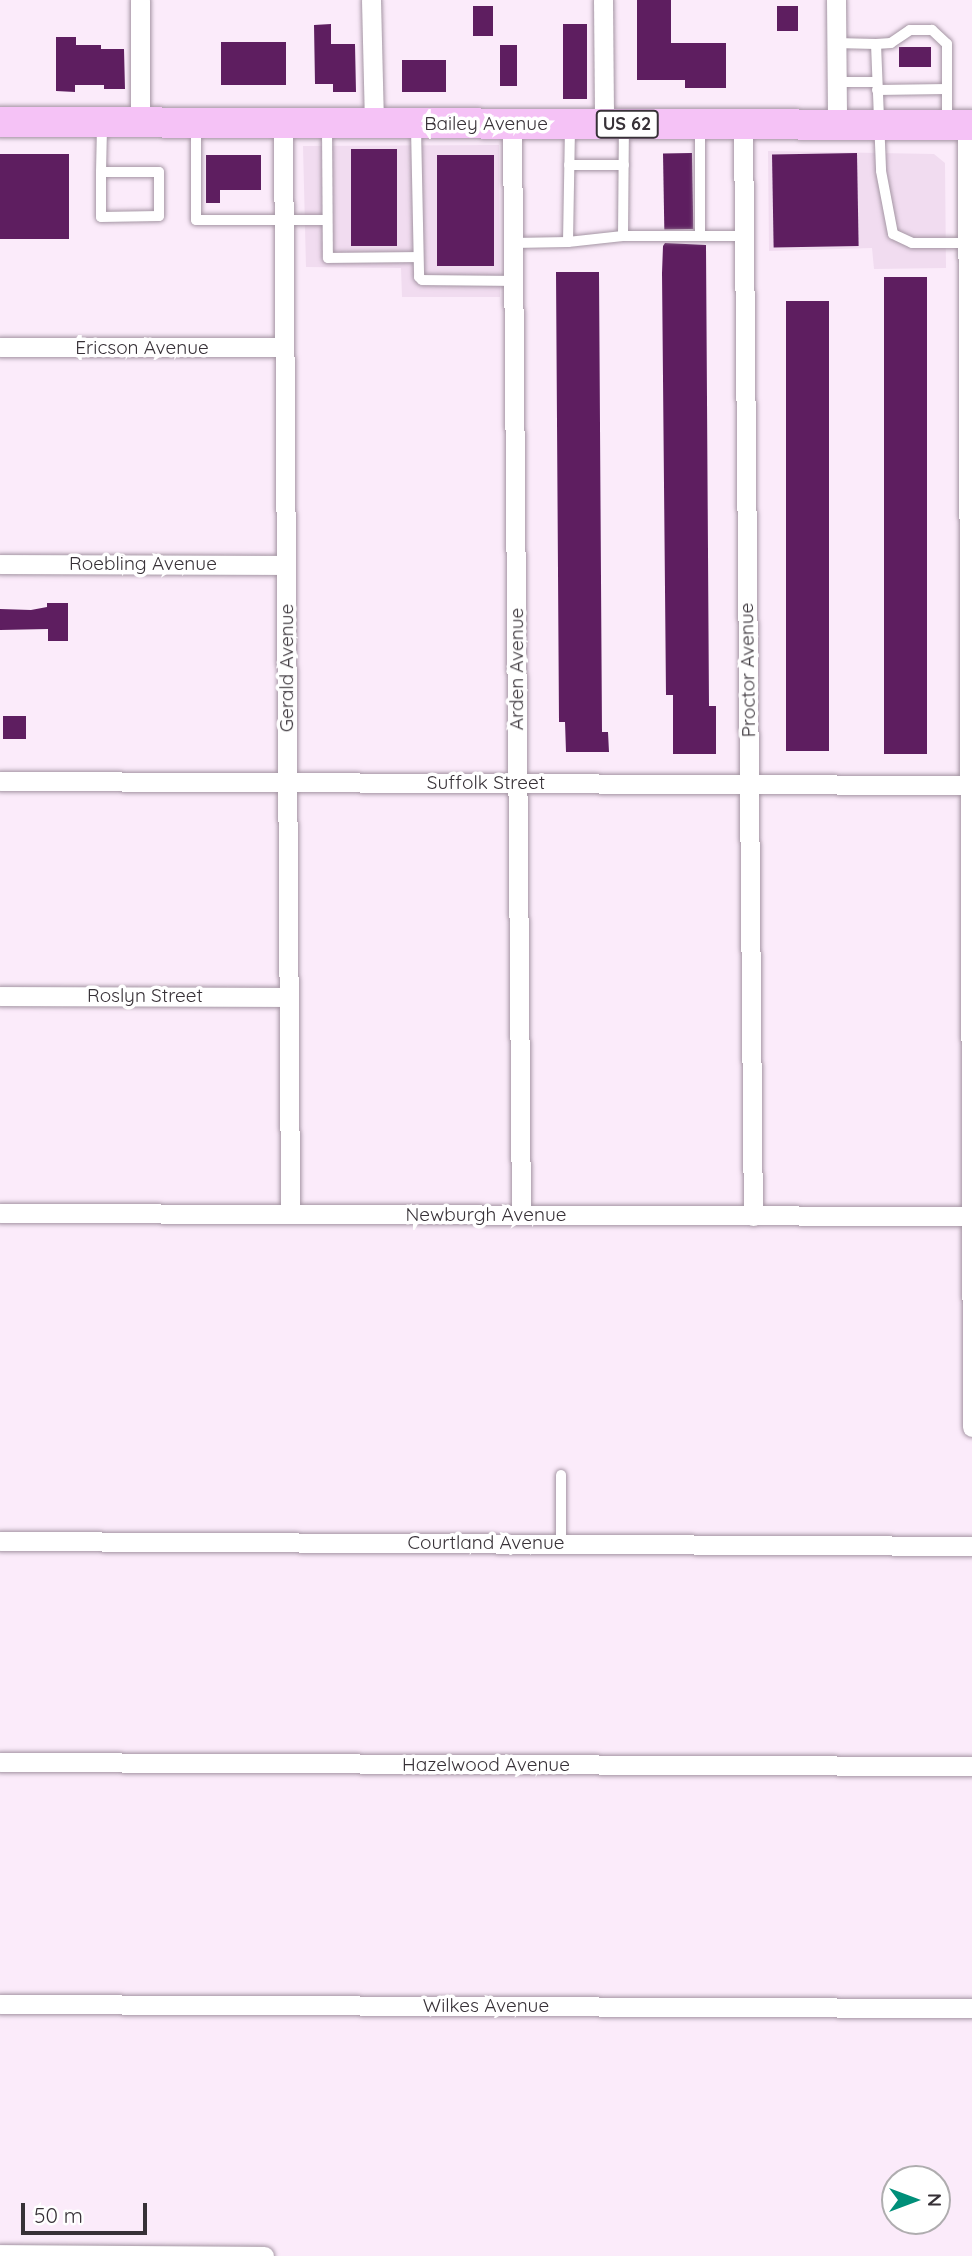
<!DOCTYPE html>
<html>
<head>
<meta charset="utf-8">
<style>
  body { margin:0 }
  #map { position:relative; width:972px; height:2256px; overflow:hidden; background:#fbebfa; font-family:Quicksand,sans-serif }
  div>[style] { position:absolute }
  [style*='--x'] { left:calc(var(--x)*1px); top:calc(var(--y)*1px); width:calc(var(--w)*1px); rotate:calc(var(--a)*1deg) }
  .built>* { inset:0; background:#f1dcf0 }
  .building>* { inset:0; background:#5e1e60; transform-origin:0 0 }
  .roads { filter:drop-shadow(0 0 2px #a495a3) drop-shadow(0 0 2px #a495a3) }
  .service>* { height:10px; margin:-5px; padding:0 5px; transform-origin:5px; border-radius:5px; background:#fff }
  .minor>* { height:19px; margin:-9.5px; padding:0 9.5px; transform-origin:9.5px; border-radius:9.5px; background:#fff }
  .primary>* { height:30px; margin:-15px; padding:0 15px; transform-origin:15px; border-radius:15px; background:#f5c2f6 }
  span { translate:-50% -50%; white-space:nowrap; text-align:center; line-height:1.15; -webkit-text-stroke:7px #fff; paint-order:stroke }
  .shield-label span { padding:2px 5px; background:#fff; border:2px solid; border-radius:5px; -webkit-text-stroke-width:0 }
  .shield-label { font-size:18px; color:#373137; font-weight:700 }
  .street-label { font-size:19px; color:#373137 }
  .north { position:absolute; left:881px; top:2165px; width:70px; height:70px; box-sizing:border-box; background:#fff; border:2px solid #afadaf; border-radius:50%; rotate:90deg; font-size:19px; font-weight:700; line-height:28px; text-align:center; color:#373137 }
  .north::after { content:''; display:block; margin:auto; width:24px; height:32px; background:#008f79; clip-path:polygon(50% 0,100% 100%,50% 72%,0 100%) }
  .scale { position:absolute; left:21px; top:2203px; width:126px; height:32px; box-sizing:border-box; border:4px solid #373137; border-top:0; padding-left:9px; font-size:21px; line-height:24px; white-space:nowrap; color:#373137; -webkit-text-stroke:5px #fff; paint-order:stroke }
</style>
</head>
<body>
<div id="map">
  <div class="built">
    <div style="clip-path:polygon(499px 145px,500px 297px,402px 297px,401px 268px,306px 267px,303px 146px)"></div>
    <div style="clip-path:polygon(768px 151px,934px 154px,945px 163px,946px 268px,874px 269px,872px 248px,769px 251px)"></div>
  </div>
  <div class="building">
    <div style="clip-path:polygon(637px 0,671px 0,671px 43px,726px 43px,726px 88px,685px 88px,685px 80px,637px 80px)"></div>
    <div style="left:473px;top:6px;width:20px;height:30px"></div>
    <div style="left:777px;top:6px;width:21px;height:25px"></div>
    <div style="clip-path:polygon(331px 24px,331px 44px,355px 44px,356px 92px,333px 92px,333px 84px,315px 84px,314px 25px)"></div>
    <div style="left:563px;top:24px;width:24px;height:75px"></div>
    <div style="clip-path:polygon(56px 37px,76px 37px,76px 45px,101px 45px,101px 49px,124px 49px,125px 89px,104px 89px,104px 85px,75px 85px,75px 92px,56px 91px)"></div>
    <div style="left:221px;top:42px;width:65px;height:43px"></div>
    <div style="left:500px;top:45px;width:17px;height:41px"></div>
    <div style="left:899px;top:47px;width:32px;height:20px"></div>
    <div style="left:402px;top:60px;width:44px;height:32px"></div>
    <div style="left:351px;top:149px;width:46px;height:97px"></div>
    <div style="left:692px;top:153px;width:76px;height:29px;rotate:89deg"></div>
    <div style="left:857px;top:153px;width:93px;height:85px;rotate:89deg"></div>
    <div style="left:0;top:154px;width:69px;height:85px"></div>
    <div style="clip-path:polygon(206px 155px,261px 155px,261px 190px,220px 190px,220px 203px,206px 203px)"></div>
    <div style="left:437px;top:155px;width:57px;height:111px"></div>
    <div style="clip-path:polygon(665px 243px,706px 245px,709px 706px,716px 706px,716px 754px,673px 754px,673px 695px,666px 695px,662px 273px,663px 246px)"></div>
    <div style="clip-path:polygon(556px 272px,599px 272px,602px 732px,608px 732px,609px 752px,566px 752px,565px 722px,559px 722px)"></div>
    <div style="left:884px;top:277px;width:43px;height:477px"></div>
    <div style="left:829px;top:301px;width:450px;height:43px;rotate:90deg"></div>
    <div style="clip-path:polygon(47px 603px,68px 603px,68px 641px,48px 641px,48px 629px,0 630px,0 609px,31px 610px,47px 607px)"></div>
    <div style="left:3px;top:716px;width:23px;height:23px"></div>
  </div>
  <div class="roads">
    <div class="service">
      <div style="--x:836;--y:43;--w:40;--a:1.4"></div>
      <div style="--x:836;--y:82;--w:41;--a:0"></div>
      <div style="--x:877;--y:90;--w:70;--a:-0.8"></div>
      <div style="--x:947;--y:123;--w:79;--a:-90"></div>
      <div style="--x:947;--y:44;--w:21;--a:-137"></div>
      <div style="--x:932;--y:30;--w:22;--a:180"></div>
      <div style="--x:910;--y:30;--w:23;--a:146"></div>
      <div style="--x:891;--y:43;--w:15;--a:176"></div>
      <div style="--x:876;--y:44;--w:127;--a:87.7"></div>
      <div style="--x:881;--y:171;--w:64;--a:79.2"></div>
      <div style="--x:893;--y:234;--w:21;--a:25"></div>
      <div style="--x:912;--y:243;--w:55;--a:0"></div>
      <div style="--x:196;--y:124;--w:96;--a:90"></div>
      <div style="--x:196;--y:220;--w:131;--a:0"></div>
      <div style="--x:327;--y:128;--w:130;--a:89.6"></div>
      <div style="--x:328;--y:258;--w:90;--a:-0.6"></div>
      <div style="--x:416;--y:128;--w:149;--a:88.8"></div>
      <div style="--x:419;--y:277;--w:4;--a:45"></div>
      <div style="--x:422;--y:280;--w:92;--a:0.6"></div>
      <div style="--x:700;--y:128;--w:108;--a:90"></div>
      <div style="--x:569;--y:165;--w:55;--a:0"></div>
      <div style="--x:101;--y:172;--w:58;--a:0"></div>
      <div style="--x:159;--y:172;--w:44;--a:90"></div>
      <div style="--x:159;--y:216;--w:58;--a:179"></div>
      <div style="--x:101;--y:217;--w:45;--a:-90"></div>
      <div style="--x:101;--y:172;--w:45;--a:-88.7"></div>
      <div style="--x:623;--y:236;--w:108;--a:-89.5"></div>
      <div style="--x:568;--y:242;--w:114;--a:-89"></div>
      <div style="--x:513;--y:243;--w:55;--a:-1"></div>
      <div style="--x:568;--y:242;--w:55;--a:-6.2"></div>
      <div style="--x:623;--y:236;--w:121;--a:0"></div>
      <div style="--x:561;--y:1475;--w:68;--a:90"></div>
    </div>
    <div class="minor">
      <div style="--x:140;--y:0;--w:123;--a:90"></div>
      <div style="--x:371;--y:0;--w:124;--a:88.6"></div>
      <div style="--x:603;--y:0;--w:124;--a:89.5"></div>
      <div style="--x:836;--y:0;--w:125;--a:89.5"></div>
      <div style="--x:283;--y:123;--w:1090;--a:89.63"></div>
      <div style="--x:512;--y:124;--w:1091;--a:89.53"></div>
      <div style="--x:743;--y:124;--w:1092;--a:89.48"></div>
      <div style="--x:967;--y:125;--w:1302;--a:89.78"></div>
      <div style="--x:0;--y:347;--w:284;--a:0"></div>
      <div style="--x:0;--y:564;--w:286;--a:0.2"></div>
      <div style="--x:0;--y:781;--w:972;--a:0.24"></div>
      <div style="--x:0;--y:996;--w:289;--a:0.2"></div>
      <div style="--x:0;--y:1213;--w:972;--a:0.18"></div>
      <div style="--x:0;--y:1541;--w:972;--a:0.29"></div>
      <div style="--x:0;--y:1762;--w:972;--a:0.24"></div>
      <div style="--x:0;--y:2004;--w:972;--a:0.24"></div>
      <div style="--x:0;--y:2254;--w:264;--a:0.4"></div>
    </div>
    <div class="primary">
      <div style="--x:0;--y:122;--w:972;--a:0.18"></div>
    </div>
  </div>
  <div class="shield-label">
    <span style="left:627px;top:124px">US 62</span>
  </div>
  <div class="street-label">
    <span style="left:486px;top:124px">Bailey Avenue</span>
    <span style="left:142px;top:348px">Ericson Avenue</span>
    <span style="left:143px;top:564px">Roebling Avenue</span>
    <span style="left:287px;top:668px;rotate:-90deg">Gerald Avenue</span>
    <span style="left:517px;top:669px;rotate:-90deg">Arden Avenue</span>
    <span style="left:748px;top:670px;rotate:-91deg">Proctor Avenue</span>
    <span style="left:486px;top:783px">Suffolk Street</span>
    <span style="left:145px;top:996px">Roslyn Street</span>
    <span style="left:486px;top:1215px">Newburgh Avenue</span>
    <span style="left:486px;top:1543px">Courtland Avenue</span>
    <span style="left:486px;top:1765px">Hazelwood Avenue</span>
    <span style="left:486px;top:2006px">Wilkes Avenue</span>
  </div>
  <div class="north">N</div>
  <div class="scale">50 m</div>
</div>
</body>
</html>
